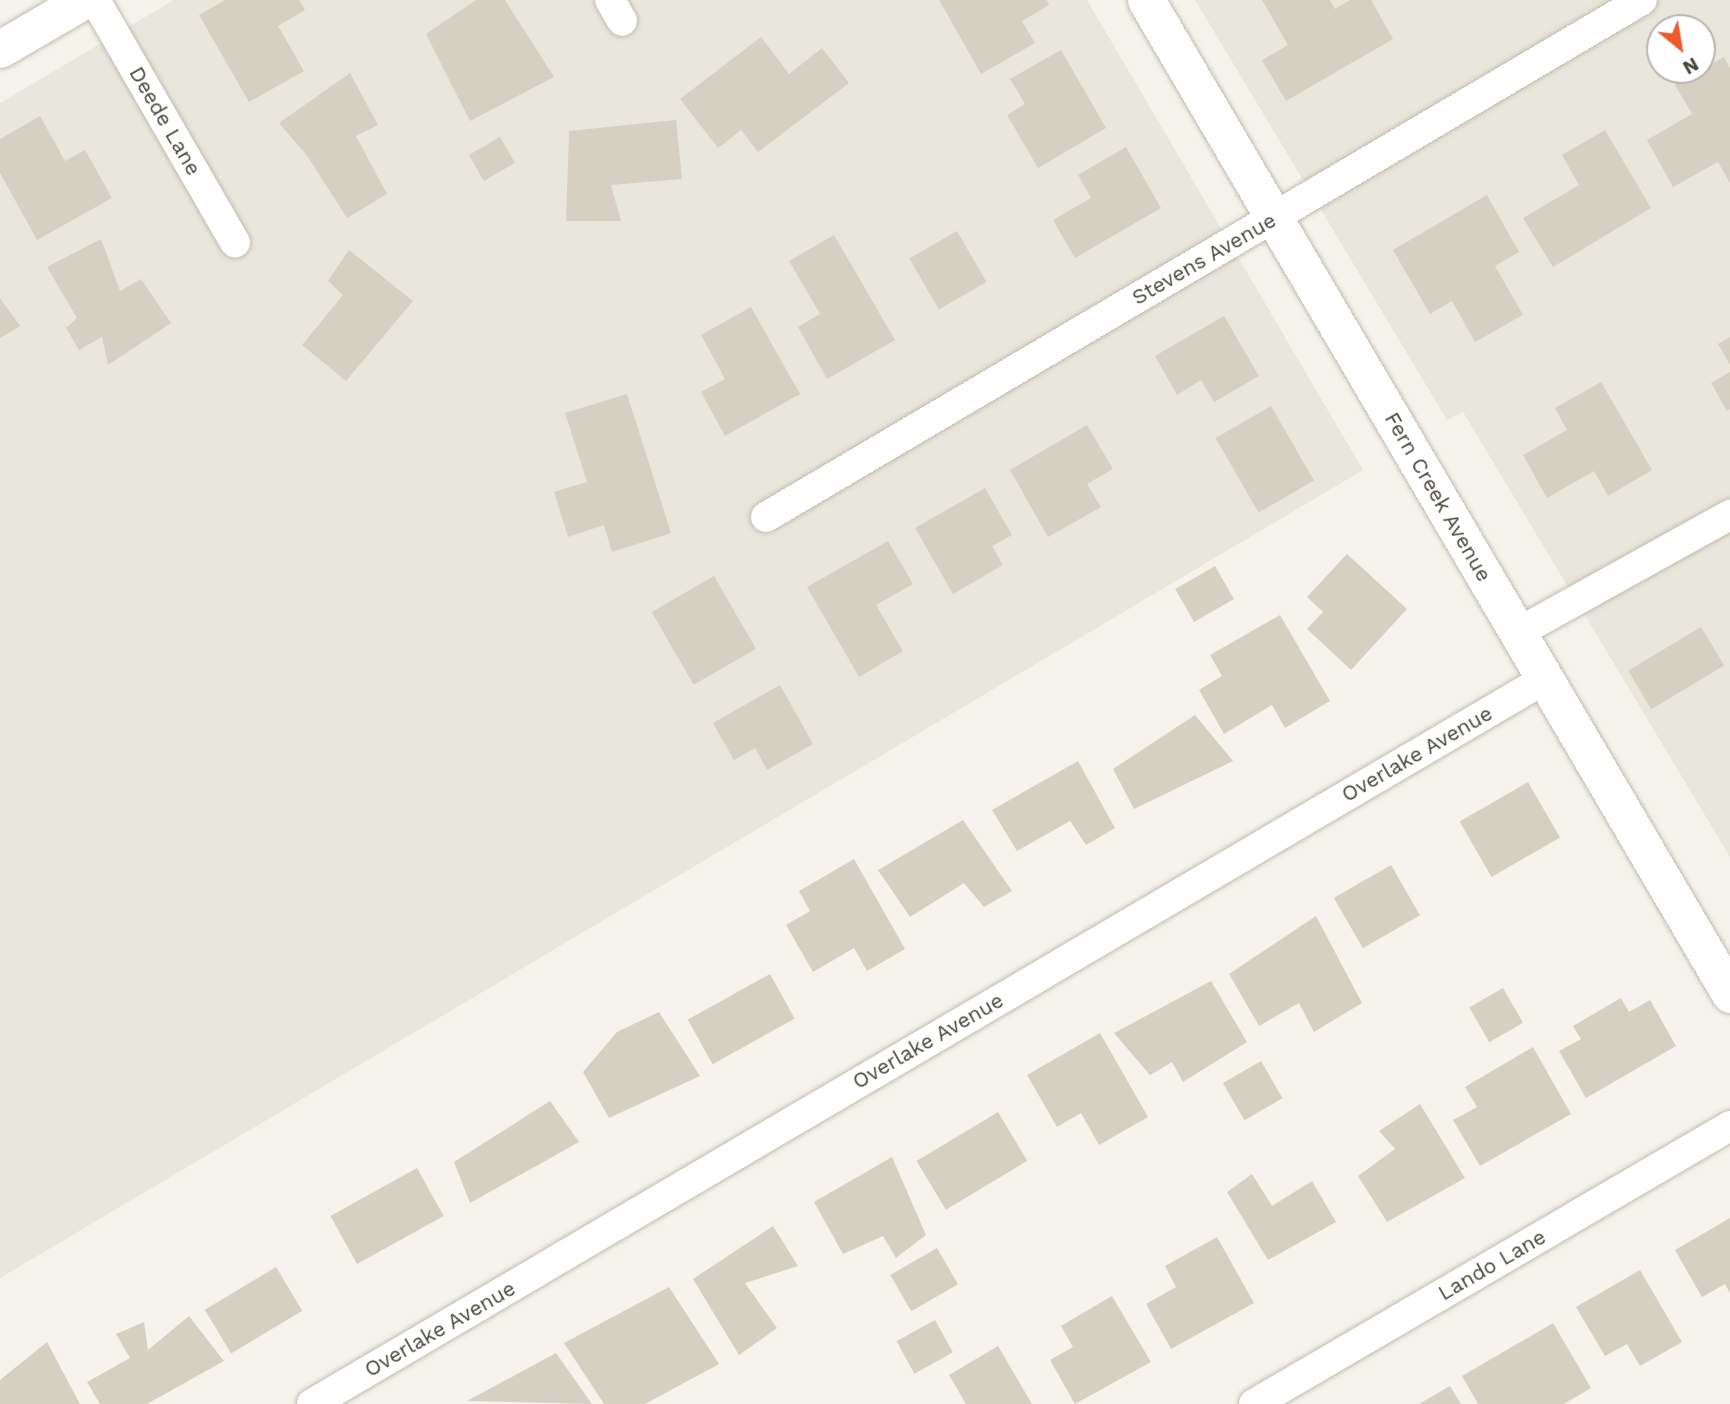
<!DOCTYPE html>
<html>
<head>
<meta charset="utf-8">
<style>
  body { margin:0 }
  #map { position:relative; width:1730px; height:1404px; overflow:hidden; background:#f5f3ec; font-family:"Work Sans",sans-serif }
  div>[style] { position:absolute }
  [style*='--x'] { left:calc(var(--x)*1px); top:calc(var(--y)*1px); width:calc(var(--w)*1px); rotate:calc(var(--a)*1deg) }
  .residential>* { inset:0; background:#e9e6db }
  .building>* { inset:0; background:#d6d0c2; transform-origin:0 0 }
  .roads { filter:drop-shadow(0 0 2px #c0bcaf) drop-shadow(0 0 2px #c0bcaf) }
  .minor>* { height:30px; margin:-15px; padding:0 15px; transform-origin:15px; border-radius:15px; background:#fff }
  .tertiary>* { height:37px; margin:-18.5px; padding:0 18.5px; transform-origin:18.5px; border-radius:18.5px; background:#fff }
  span { translate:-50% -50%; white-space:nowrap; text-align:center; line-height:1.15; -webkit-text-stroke:5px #fff; paint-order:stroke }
  .street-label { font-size:21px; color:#49453a }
  .north { position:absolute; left:1646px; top:14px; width:70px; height:70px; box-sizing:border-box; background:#fff; border:2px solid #b6b5b0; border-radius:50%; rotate:150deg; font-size:19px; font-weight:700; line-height:28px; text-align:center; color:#49453a }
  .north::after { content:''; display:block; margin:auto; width:24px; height:32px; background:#ec5b2c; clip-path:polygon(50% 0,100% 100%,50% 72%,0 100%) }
</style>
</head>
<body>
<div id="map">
  <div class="residential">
    <div style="clip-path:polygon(174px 0,1087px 0,1363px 470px,0 1278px,0 103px)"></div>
    <div style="clip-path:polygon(evenodd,1195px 0,1730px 0,1730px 857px,1463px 412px,1447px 420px,1195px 0,1660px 28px,1702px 28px,1702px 70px,1660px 70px,1660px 28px)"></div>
  </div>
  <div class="building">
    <div style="clip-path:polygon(225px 0,299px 0,305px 10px,278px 26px,304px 71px,249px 102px,199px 15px)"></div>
    <div style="clip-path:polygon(476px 0,505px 0,554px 77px,470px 121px,426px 34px)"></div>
    <div style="clip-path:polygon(939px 0,1047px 0,1049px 5px,1022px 21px,1035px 43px,981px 74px)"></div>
    <div style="clip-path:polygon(1262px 0,1330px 0,1335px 9px,1350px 0,1371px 0,1393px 39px,1286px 101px,1262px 60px,1288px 45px)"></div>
    <div style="clip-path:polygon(761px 37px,789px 74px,822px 48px,849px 83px,758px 152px,741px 130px,718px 148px,680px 99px)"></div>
    <div style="clip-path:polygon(1061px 50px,1106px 128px,1038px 168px,1007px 115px,1025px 104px,1010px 79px)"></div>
    <div style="clip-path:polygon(1724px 57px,1730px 68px,1730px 183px,1718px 162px,1673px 187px,1647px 140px,1692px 114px,1675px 85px)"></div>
    <div style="clip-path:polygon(350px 73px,378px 125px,356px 136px,387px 194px,347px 218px,308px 157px,279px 123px)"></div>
    <div style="clip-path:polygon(40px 116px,65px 161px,85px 150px,112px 198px,37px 240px,0 173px,0 139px)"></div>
    <div style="clip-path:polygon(676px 120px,682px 179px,611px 185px,621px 221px,566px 221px,569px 131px)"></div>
    <div style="clip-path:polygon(1605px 130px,1651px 208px,1553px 267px,1523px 218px,1579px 185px,1562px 155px)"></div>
    <div style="left:500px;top:137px;width:30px;height:36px;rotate:60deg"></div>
    <div style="clip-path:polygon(1126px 147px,1161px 208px,1075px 258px,1053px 220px,1091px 198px,1078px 175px)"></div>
    <div style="clip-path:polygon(1487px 195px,1519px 252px,1495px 266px,1523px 315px,1475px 342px,1452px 301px,1430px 314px,1393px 250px)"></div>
    <div style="left:957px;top:231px;width:59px;height:55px;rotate:60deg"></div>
    <div style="clip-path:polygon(834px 235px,895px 340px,827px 379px,798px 327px,820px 314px,789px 261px)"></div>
    <div style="clip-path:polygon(101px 239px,120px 291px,141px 279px,171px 323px,108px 365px,102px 337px,79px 350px,66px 328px,77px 318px,47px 267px)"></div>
    <div style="clip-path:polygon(349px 250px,413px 301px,346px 381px,302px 345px,343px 295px,328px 281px)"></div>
    <div style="clip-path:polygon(0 298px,20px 326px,0 338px)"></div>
    <div style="clip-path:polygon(751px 307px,800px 394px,725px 436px,701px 392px,725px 379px,701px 335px)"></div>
    <div style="clip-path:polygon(1224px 316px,1259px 376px,1214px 402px,1201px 380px,1177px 395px,1155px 356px)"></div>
    <div style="clip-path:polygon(1730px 337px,1730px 365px,1718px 344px)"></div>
    <div style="clip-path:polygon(1730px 372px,1730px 409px,1727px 411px,1711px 383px)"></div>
    <div style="clip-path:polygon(1601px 382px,1652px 470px,1608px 496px,1594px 471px,1547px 498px,1523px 455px,1567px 430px,1555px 408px)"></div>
    <div style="clip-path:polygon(627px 394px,671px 533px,612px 552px,604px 525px,568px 537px,554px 492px,587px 482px,565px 413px)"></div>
    <div style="left:1271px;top:406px;width:86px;height:64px;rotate:60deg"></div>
    <div style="clip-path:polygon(1087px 425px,1113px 469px,1087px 484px,1101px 507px,1048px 537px,1010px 470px)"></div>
    <div style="clip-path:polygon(985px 488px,1012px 535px,992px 546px,1003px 565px,953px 594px,915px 528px)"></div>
    <div style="clip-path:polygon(888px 541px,913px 584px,876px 605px,903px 651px,859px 677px,807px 587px)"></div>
    <div style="clip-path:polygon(1347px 554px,1407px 609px,1351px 670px,1307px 629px,1323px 612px,1307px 597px)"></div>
    <div style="left:1215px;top:566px;width:38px;height:46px;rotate:60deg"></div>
    <div style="left:714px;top:576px;width:84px;height:72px;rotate:60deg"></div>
    <div style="clip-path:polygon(1280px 615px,1330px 701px,1285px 728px,1272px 705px,1224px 734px,1199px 690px,1222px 676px,1210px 655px)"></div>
    <div style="left:1701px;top:627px;width:45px;height:85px;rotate:59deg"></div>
    <div style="clip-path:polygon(780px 685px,813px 744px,767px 770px,755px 748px,734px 760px,713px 723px)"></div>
    <div style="clip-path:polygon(1195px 715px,1233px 761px,1134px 809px,1113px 769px)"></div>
    <div style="clip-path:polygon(1078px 761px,1115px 828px,1086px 845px,1070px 821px,1017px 851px,992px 810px)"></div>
    <div style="left:1528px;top:782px;width:64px;height:79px;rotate:60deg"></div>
    <div style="clip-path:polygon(963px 820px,1012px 891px,984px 907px,964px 883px,910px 917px,878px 870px)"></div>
    <div style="clip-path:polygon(854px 859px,905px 949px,867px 971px,854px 948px,813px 972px,786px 925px,810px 911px,799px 891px)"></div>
    <div style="left:1391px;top:865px;width:58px;height:66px;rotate:60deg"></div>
    <div style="clip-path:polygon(1316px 916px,1362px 1003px,1314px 1032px,1299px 1003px,1259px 1026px,1229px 974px)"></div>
    <div style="left:770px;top:974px;width:51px;height:94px;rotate:61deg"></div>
    <div style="clip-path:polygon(1211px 981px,1247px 1042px,1183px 1082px,1172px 1062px,1150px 1075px,1114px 1033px)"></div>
    <div style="left:1503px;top:988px;width:40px;height:39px;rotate:60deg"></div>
    <div style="clip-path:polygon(1621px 998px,1629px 1012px,1650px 1000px,1676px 1046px,1586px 1098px,1559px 1051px,1581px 1039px,1573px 1026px)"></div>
    <div style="clip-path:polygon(659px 1012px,700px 1076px,609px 1118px,583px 1072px,617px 1032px)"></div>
    <div style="clip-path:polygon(1100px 1033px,1148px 1117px,1099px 1145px,1081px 1113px,1057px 1127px,1027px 1075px)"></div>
    <div style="clip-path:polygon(1533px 1047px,1571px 1114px,1480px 1166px,1453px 1120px,1477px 1107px,1465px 1087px)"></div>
    <div style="left:1261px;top:1061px;width:43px;height:44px;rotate:60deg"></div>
    <div style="clip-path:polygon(550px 1101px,579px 1142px,470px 1203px,454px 1162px)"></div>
    <div style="clip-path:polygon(1420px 1104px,1465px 1178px,1387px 1222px,1358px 1176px,1395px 1149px,1379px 1131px)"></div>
    <div style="left:998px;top:1112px;width:57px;height:95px;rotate:59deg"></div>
    <div style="clip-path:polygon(892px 1157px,926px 1235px,896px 1258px,883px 1236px,843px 1254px,814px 1202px)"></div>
    <div style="left:417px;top:1168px;width:55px;height:99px;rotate:61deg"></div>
    <div style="clip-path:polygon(1252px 1174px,1272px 1206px,1312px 1181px,1336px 1222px,1268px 1260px,1227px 1192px)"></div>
    <div style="clip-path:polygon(1730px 1218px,1730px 1293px,1725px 1284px,1702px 1297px,1675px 1250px)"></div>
    <div style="clip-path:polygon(773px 1226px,798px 1266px,745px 1283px,777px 1328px,739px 1355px,693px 1279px)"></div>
    <div style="clip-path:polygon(1217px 1237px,1254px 1303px,1171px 1349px,1146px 1304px,1176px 1287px,1165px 1266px)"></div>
    <div style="left:937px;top:1248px;width:42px;height:54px;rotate:60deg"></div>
    <div style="left:276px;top:1267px;width:51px;height:83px;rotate:59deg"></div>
    <div style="clip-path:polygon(1640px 1270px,1682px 1342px,1640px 1366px,1627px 1344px,1605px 1356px,1576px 1307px)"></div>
    <div style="clip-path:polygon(669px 1287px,719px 1364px,645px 1404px,604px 1404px,564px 1343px)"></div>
    <div style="clip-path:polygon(1112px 1296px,1151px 1362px,1075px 1404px,1050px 1360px,1073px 1347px,1061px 1326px)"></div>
    <div style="clip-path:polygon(189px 1316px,224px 1361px,147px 1404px,100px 1404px,87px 1382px,130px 1358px,116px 1334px,144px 1322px,148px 1350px)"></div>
    <div style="left:935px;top:1320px;width:37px;height:44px;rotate:61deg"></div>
    <div style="clip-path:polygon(1553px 1323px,1591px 1388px,1564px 1404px,1478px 1404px,1462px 1376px)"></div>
    <div style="clip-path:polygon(47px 1342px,80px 1404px,0 1404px,0 1380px)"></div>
    <div style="clip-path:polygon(998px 1346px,1032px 1404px,966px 1404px,949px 1375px)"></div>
    <div style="clip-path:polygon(556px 1353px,592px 1404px,467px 1401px)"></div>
    <div style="clip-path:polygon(1450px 1386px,1461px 1404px,1419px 1404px)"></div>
  </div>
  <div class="roads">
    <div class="minor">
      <div style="--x:95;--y:0;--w:280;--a:60"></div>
      <div style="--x:610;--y:0;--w:24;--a:60"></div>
      <div style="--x:766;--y:517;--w:1017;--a:-30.55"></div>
      <div style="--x:1517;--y:633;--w:244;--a:-29"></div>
      <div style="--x:312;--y:1404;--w:1430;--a:-30.46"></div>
      <div style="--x:1254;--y:1404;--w:551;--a:-30.29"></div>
    </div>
    <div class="tertiary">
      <div style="--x:1146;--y:0;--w:1153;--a:59.56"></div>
      <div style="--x:0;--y:49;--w:97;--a:-30.3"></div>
    </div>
  </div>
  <div class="street-label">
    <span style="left:165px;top:121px;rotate:60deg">Deede Lane</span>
    <span style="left:1204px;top:259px;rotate:-30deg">Stevens Avenue</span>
    <span style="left:1438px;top:497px;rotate:60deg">Fern Creek Avenue</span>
    <span style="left:1417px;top:754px;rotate:-30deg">Overlake Avenue</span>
    <span style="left:928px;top:1041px;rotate:-30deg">Overlake Avenue</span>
    <span style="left:1492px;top:1265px;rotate:-30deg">Lando Lane</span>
    <span style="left:440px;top:1329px;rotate:-30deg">Overlake Avenue</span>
  </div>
  <div class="north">N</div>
</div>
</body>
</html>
